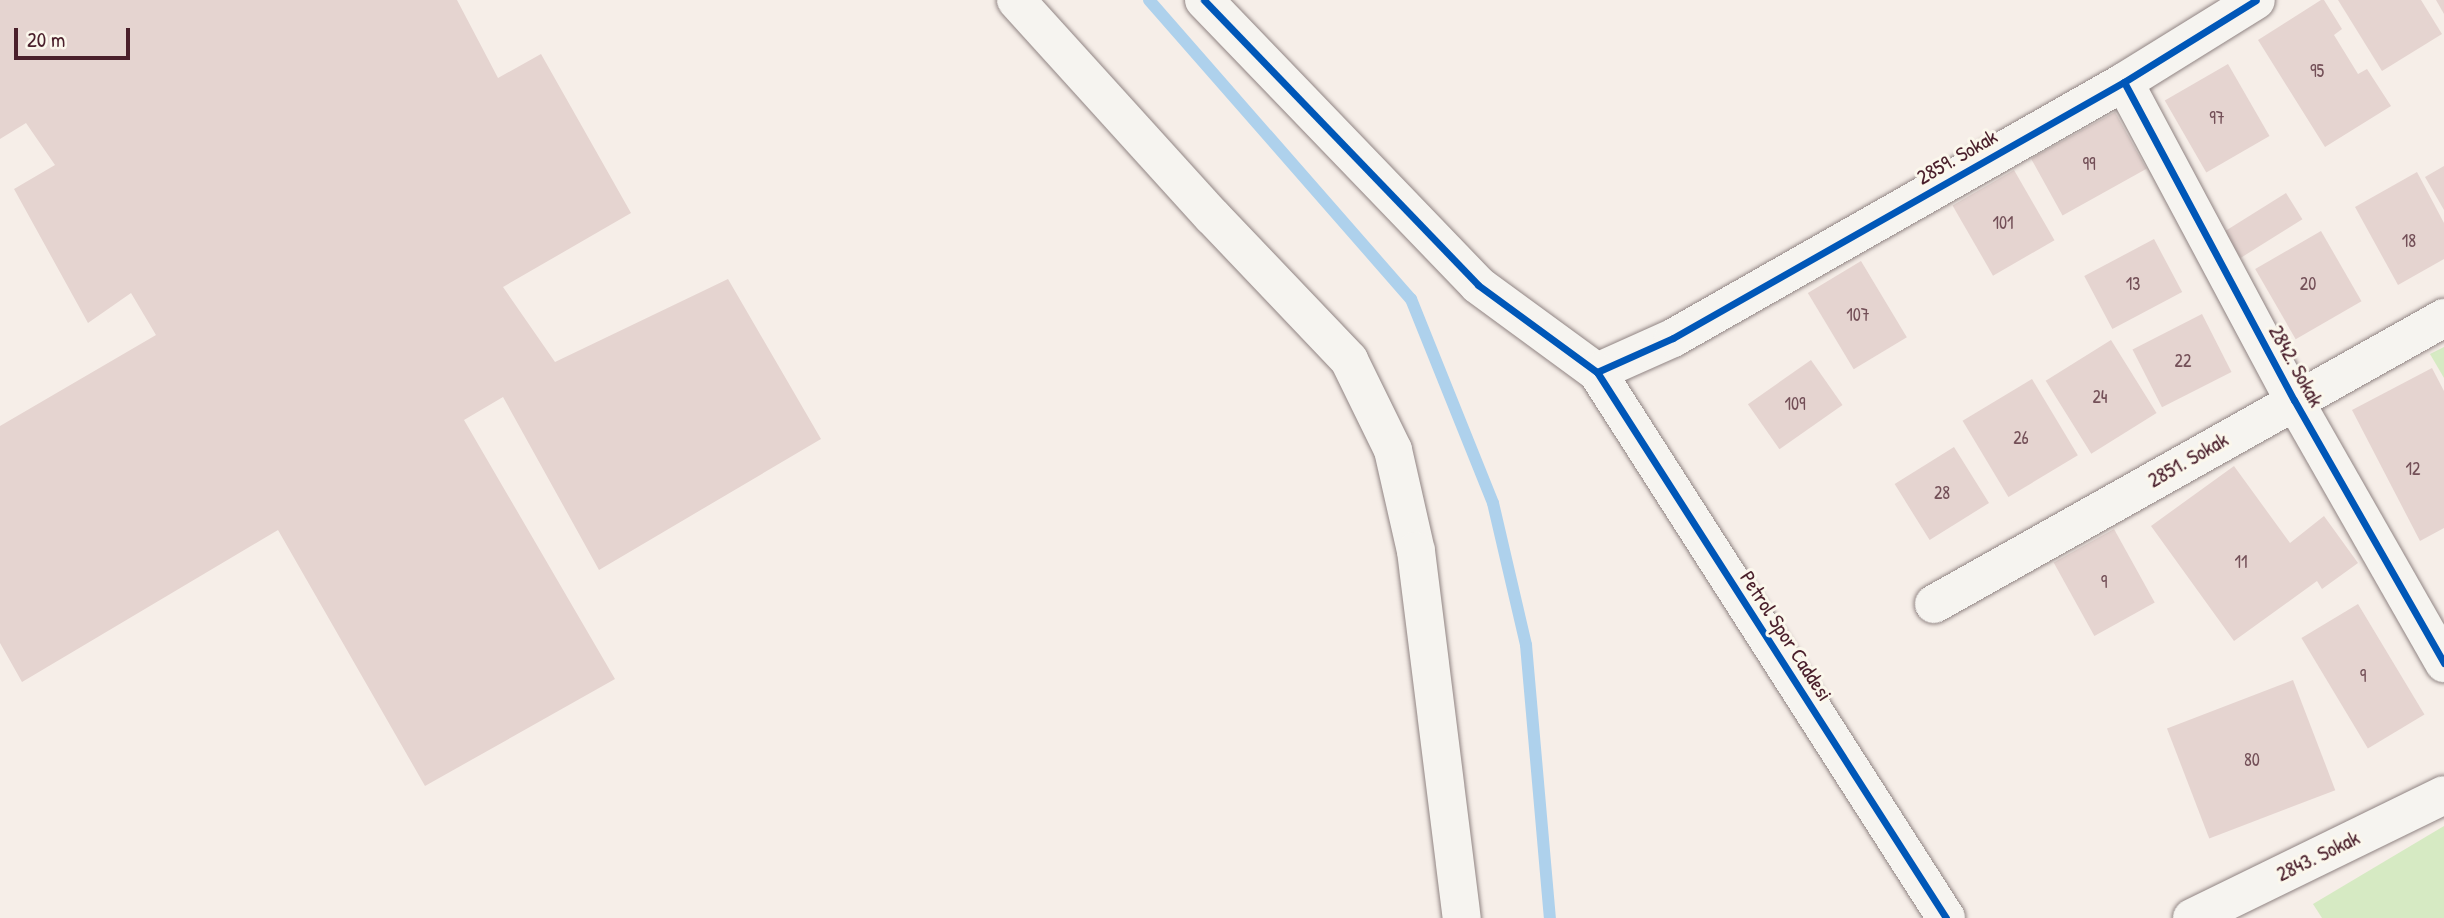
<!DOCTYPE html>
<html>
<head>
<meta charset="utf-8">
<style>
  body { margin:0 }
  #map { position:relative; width:2444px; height:918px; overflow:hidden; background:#f6eee8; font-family:"Patrick Hand",sans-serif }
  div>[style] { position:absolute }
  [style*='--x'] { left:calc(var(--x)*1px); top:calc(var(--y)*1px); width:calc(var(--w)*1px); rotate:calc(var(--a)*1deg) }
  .green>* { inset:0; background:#d6eac3 }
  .stream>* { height:12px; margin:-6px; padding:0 6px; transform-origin:6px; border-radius:6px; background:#aed1ec }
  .building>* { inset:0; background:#e5d4d0; transform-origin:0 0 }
  .roads { filter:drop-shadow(0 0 2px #908483) drop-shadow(0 0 2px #908483) }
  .minor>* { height:38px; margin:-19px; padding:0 19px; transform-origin:19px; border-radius:19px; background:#f6f4f0 }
  .cycleway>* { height:7px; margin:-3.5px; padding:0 3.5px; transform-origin:3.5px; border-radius:3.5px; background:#0057b8 }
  span { translate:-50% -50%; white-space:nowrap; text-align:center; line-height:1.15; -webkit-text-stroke:6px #fbf7ec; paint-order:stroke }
  .number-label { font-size:18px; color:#734f57 }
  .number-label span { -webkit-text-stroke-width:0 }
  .street-label { font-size:21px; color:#4a1f2b }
  .scale { position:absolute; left:14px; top:28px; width:116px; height:32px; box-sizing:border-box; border:4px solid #4a1f2b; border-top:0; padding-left:9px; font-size:21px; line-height:24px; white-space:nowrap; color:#4a1f2b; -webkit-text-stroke:5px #fbf7ec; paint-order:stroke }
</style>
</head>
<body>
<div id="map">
  <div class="green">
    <div style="clip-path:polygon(2444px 347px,2444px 378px,2430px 354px)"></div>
    <div style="clip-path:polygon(2444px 826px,2444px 918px,2322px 918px,2313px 904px)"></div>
  </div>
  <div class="stream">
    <div style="--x:1149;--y:0;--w:398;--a:48.8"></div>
    <div style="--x:1411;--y:299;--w:220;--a:68.1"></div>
    <div style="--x:1493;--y:503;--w:146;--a:76.9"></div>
    <div style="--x:1526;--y:645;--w:274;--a:85"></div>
  </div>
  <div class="building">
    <div style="clip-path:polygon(0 0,457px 0,498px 78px,541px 54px,631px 213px,503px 287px,555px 362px,728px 279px,821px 439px,599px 570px,503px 397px,464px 420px,615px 679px,425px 786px,278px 530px,22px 682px,0 643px,0 426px,156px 335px,131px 293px,88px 323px,14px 189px,55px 165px,26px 123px,0 139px)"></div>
    <div style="clip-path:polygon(2321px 0,2324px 0,2342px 29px,2334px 35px,2358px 74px,2367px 69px,2391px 106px,2325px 147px,2258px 40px)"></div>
    <div style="clip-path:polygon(2338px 0,2421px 0,2442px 34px,2382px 71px)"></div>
    <div style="clip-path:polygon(2436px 0,2444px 0,2444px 14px)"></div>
    <div style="left:2228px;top:64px;width:83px;height:73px;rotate:60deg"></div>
    <div style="left:2115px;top:112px;width:65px;height:96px;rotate:61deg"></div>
    <div style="clip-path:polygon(2444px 166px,2444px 210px,2425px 177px)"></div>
    <div style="left:2014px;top:170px;width:81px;height:71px;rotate:60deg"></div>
    <div style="clip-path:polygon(2417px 172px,2444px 223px,2444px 259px,2398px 285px,2355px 207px)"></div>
    <div style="left:2286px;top:193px;width:31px;height:73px;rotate:58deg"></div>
    <div style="left:2321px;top:231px;width:81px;height:76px;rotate:60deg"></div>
    <div style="left:2154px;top:239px;width:60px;height:79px;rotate:62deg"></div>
    <div style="left:1861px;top:261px;width:89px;height:62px;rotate:59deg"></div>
    <div style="left:2202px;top:314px;width:65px;height:78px;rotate:63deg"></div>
    <div style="left:2111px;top:340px;width:86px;height:77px;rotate:58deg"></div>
    <div style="left:1811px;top:360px;width:55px;height:77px;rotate:55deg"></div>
    <div style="clip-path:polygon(2432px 368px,2444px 391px,2444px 528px,2420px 541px,2352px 410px)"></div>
    <div style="left:2032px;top:379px;width:89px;height:81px;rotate:59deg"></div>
    <div style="left:1954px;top:447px;width:66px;height:70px;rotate:58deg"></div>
    <div style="clip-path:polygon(2234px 466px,2290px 543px,2324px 516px,2358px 563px,2322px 589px,2317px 581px,2234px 641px,2151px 526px)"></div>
    <div style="left:2114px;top:529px;width:84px;height:69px;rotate:61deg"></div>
    <div style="left:2358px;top:604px;width:129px;height:66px;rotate:59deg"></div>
    <div style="left:2293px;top:680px;width:118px;height:135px;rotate:69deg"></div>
  </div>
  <div class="roads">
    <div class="minor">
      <div style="--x:1016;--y:0;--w:292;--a:47.8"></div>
      <div style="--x:1212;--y:216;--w:199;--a:46.4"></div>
      <div style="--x:1349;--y:360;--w:100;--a:63.9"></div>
      <div style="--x:1393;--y:450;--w:104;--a:77.2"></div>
      <div style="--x:1416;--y:551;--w:370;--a:82.9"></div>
      <div style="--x:1204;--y:0;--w:395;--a:46.1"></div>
      <div style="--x:1478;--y:285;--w:147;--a:36.2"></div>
      <div style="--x:1597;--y:372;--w:83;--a:-24.1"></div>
      <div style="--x:1673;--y:338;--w:519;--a:-29.58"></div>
      <div style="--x:2124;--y:82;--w:155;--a:-31.8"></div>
      <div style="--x:2124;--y:82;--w:361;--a:61.9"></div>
      <div style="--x:2294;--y:400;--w:303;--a:60.3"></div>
      <div style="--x:1597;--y:372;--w:648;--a:57.41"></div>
      <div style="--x:1934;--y:604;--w:585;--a:-29.28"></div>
      <div style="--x:2192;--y:918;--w:280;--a:-26"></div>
    </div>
  </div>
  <div class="cycleway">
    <div style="--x:1204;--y:0;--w:395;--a:46.1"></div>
    <div style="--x:1478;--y:285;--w:147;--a:36.2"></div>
    <div style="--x:1597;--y:372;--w:83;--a:-24.1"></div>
    <div style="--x:1673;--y:338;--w:519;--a:-29.58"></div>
    <div style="--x:2124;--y:82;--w:155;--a:-31.8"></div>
    <div style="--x:2124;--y:82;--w:361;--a:61.9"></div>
    <div style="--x:2294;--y:400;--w:303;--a:60.3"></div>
    <div style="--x:1597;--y:372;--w:648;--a:57.41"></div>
  </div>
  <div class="number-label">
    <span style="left:2317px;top:71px">95</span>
    <span style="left:2217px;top:118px">97</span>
    <span style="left:2089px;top:164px">99</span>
    <span style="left:2003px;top:223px">101</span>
    <span style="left:2409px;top:241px">18</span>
    <span style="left:2133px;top:284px">13</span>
    <span style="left:2308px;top:284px">20</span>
    <span style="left:1858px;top:315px">107</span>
    <span style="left:2183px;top:361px">22</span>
    <span style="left:2100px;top:397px">24</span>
    <span style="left:1795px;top:404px">109</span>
    <span style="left:2021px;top:438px">26</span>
    <span style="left:2413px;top:469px">12</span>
    <span style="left:1942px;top:493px">28</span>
    <span style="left:2241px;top:562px">11</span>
    <span style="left:2104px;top:582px">9</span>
    <span style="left:2363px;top:676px">9</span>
    <span style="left:2252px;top:760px">80</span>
  </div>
  <div class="street-label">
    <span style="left:1957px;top:157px;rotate:-30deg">2859. Sokak</span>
    <span style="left:2296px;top:366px;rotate:61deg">2842. Sokak</span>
    <span style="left:2188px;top:460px;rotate:-30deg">2851. Sokak</span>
    <span style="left:1786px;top:636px;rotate:57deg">Petrol Spor Caddesi</span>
    <span style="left:2318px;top:856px;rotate:-26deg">2843. Sokak</span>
  </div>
  <div class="scale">20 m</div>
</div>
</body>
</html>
